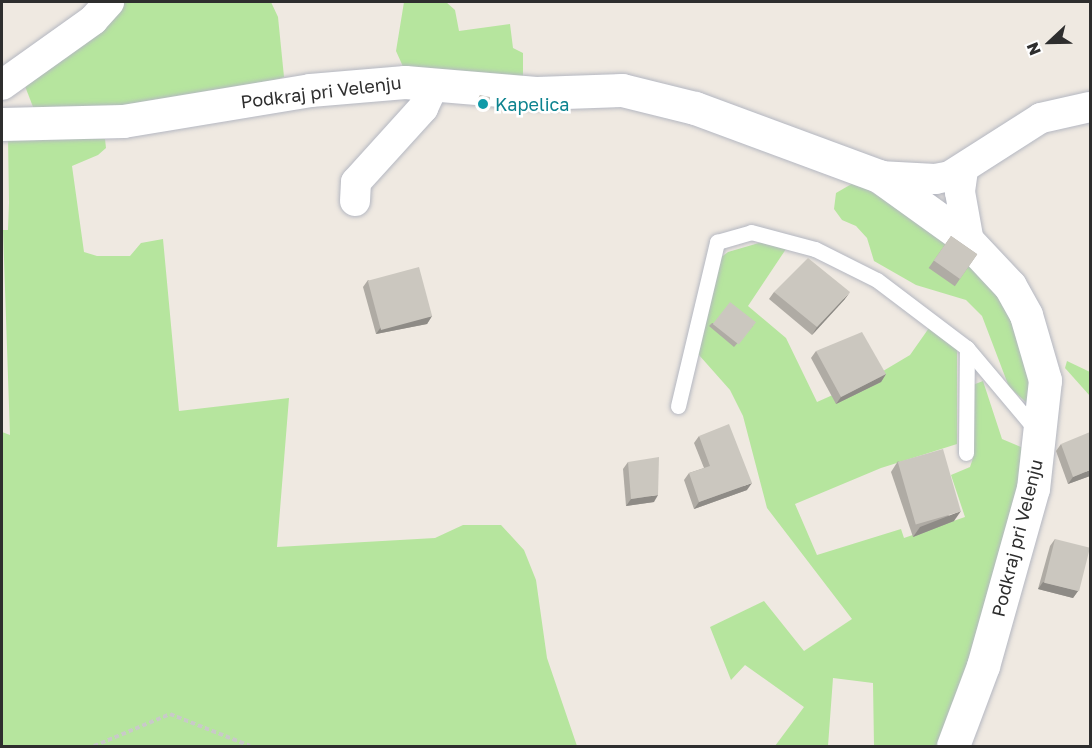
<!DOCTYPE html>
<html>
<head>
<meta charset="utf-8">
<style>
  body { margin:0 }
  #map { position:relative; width:1092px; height:748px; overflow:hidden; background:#efe9e1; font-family:"Golos Text",sans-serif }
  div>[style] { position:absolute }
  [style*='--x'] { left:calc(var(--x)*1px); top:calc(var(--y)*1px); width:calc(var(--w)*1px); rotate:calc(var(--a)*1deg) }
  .green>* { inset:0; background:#b6e59e }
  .path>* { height:4px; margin-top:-2px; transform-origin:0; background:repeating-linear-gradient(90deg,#c9c9c9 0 4.5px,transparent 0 7.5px) }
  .roads { filter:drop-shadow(0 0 2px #b4b7c1) drop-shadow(0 0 2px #b4b7c1) }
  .service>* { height:15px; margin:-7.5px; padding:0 7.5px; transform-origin:7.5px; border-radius:7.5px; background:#fff }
  .minor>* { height:30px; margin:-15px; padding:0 15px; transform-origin:15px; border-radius:15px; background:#fff }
  .tertiary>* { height:33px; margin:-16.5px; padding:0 16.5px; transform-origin:16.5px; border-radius:16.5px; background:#fff }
  .wall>* { inset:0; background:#afaba4; transform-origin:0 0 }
  .shaded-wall>* { inset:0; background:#8e8b86 }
  .building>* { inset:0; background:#cbc7bf; transform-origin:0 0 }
  .dots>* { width:16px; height:16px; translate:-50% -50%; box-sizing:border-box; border:3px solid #fff; border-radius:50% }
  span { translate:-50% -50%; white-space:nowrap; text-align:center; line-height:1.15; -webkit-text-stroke:5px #fff; paint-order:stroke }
  .street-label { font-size:18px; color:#2e2e2e }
  .culture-label { font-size:18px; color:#0d838f }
  .left { translate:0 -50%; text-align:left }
  .frame { position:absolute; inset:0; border:3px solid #2e2e2e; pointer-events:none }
  .north { position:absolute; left:1020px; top:12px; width:60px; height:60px; -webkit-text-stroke:4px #fff; paint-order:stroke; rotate:248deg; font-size:16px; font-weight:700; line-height:24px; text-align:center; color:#2e2e2e }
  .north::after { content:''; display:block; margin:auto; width:21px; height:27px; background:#2e2e2e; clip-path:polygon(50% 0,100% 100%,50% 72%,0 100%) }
</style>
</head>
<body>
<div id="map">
  <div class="green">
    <div style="clip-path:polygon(120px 2px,271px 2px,278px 17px,284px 77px,198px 107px,35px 112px,23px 81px)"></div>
    <div style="clip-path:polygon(404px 2px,446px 2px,455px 10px,459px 31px,510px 24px,513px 48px,523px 53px,523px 80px,405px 71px,396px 51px)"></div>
    <div style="clip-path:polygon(8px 135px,105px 139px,106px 148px,98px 155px,72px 166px,84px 252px,97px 256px,130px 256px,141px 243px,163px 239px,179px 411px,289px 398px,277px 547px,435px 538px,463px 525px,501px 525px,524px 550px,536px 580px,547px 658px,577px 746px,2px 746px,2px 432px,10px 435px,3px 230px,8px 230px,9px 203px)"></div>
    <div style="clip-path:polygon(855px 182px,920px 221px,991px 279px,1038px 365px,1027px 403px,1009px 387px,982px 316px,966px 300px,916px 285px,874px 261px,867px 238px,856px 226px,842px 220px,834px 209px,836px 193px)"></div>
    <div style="clip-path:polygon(766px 241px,788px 246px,748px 306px,786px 338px,817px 402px,873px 377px,910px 355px,929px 328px,957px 349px,957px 444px,881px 468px,795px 504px,817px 555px,901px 529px,904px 538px,965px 517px,951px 475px,970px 467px,973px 458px,970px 386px,983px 381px,1002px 439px,1021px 447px,1023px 472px,943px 746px,874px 746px,873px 683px,833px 678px,828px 746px,775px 746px,804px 707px,745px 665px,731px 680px,710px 627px,764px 601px,804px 651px,852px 619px,767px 508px,743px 416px,730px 390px,691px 346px,715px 262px,728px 252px)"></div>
    <div style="clip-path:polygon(1067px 361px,1090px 372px,1090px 396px,1065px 368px)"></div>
  </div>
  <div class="path">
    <div style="--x:94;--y:746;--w:82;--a:-22.8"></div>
    <div style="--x:170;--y:714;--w:86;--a:21.8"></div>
  </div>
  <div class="roads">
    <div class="service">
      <div style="--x:678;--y:406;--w:169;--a:-76.6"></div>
      <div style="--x:717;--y:242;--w:35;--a:-16"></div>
      <div style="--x:751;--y:232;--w:66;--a:14.9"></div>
      <div style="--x:815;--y:249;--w:69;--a:26.6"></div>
      <div style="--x:877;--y:280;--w:113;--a:37.1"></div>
      <div style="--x:967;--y:348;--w:109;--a:49.9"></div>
      <div style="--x:966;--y:453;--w:105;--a:-89.5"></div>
    </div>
    <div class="minor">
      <div style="--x:2;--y:85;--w:112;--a:-35.5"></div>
      <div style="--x:93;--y:20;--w:24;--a:-48"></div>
      <div style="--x:963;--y:170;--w:22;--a:98"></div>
      <div style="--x:960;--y:192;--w:51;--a:79.8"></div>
      <div style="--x:879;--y:176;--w:56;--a:3.1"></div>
      <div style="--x:935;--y:179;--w:15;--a:-11"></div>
      <div style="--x:950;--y:176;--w:108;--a:-32.5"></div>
      <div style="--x:1041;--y:118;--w:50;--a:-12.7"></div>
      <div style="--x:355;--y:201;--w:19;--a:-87"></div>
      <div style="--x:356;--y:182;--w:100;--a:-47.8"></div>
      <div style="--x:423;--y:108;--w:26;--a:-65"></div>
    </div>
    <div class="tertiary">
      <div style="--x:2;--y:124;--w:121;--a:-1.4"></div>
      <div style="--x:123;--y:121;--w:190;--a:-9.4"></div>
      <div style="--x:310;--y:90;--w:95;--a:-4.8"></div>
      <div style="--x:405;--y:82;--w:131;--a:4.8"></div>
      <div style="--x:536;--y:93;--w:86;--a:-2"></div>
      <div style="--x:622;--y:90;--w:75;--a:13.9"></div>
      <div style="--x:695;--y:108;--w:196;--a:20.3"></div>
      <div style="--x:879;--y:176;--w:105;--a:35.7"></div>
      <div style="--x:964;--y:237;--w:67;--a:46.8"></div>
      <div style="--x:1010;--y:286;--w:33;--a:61"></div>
      <div style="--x:1026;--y:315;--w:68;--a:73.7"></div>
      <div style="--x:1045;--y:380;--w:109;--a:96.3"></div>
      <div style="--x:1033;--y:488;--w:185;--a:105.7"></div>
      <div style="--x:983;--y:666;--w:85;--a:110.6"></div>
    </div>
  </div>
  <div class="wall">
    <div style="clip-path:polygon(480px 95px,490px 105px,487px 109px,477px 108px,478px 99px)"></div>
    <div style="left:951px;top:236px;width:32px;height:39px;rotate:35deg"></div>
    <div style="clip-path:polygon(368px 280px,432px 316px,427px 324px,376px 334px,363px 287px)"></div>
    <div style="clip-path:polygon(774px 292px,845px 299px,812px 335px,769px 299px)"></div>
    <div style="clip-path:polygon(712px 323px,753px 326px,734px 347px,709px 326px)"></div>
    <div style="clip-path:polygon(816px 351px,886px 374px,881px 382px,836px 404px,811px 358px)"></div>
    <div style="clip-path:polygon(699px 436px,747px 490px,694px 509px,684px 480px,689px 473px,704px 468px,694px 443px)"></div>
    <div style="clip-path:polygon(1061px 444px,1090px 476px,1068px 484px,1056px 451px)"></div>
    <div style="clip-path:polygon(898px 461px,954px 521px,913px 537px,891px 472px)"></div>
    <div style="clip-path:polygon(628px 462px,654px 502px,626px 506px,623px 469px)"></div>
    <div style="clip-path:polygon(1055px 539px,1078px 591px,1073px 598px,1038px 589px,1050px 546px)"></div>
  </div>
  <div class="shaded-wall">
    <div style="clip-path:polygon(479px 104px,490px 105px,487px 109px,477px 108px)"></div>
    <div style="clip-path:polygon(850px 292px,845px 299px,812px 335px,817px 327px)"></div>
    <div style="clip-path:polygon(432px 316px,427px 324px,376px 334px,381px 327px)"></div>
    <div style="clip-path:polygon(886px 374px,881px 382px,836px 404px,841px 397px)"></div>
    <div style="clip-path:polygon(1090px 470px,1090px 476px,1068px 484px,1073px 477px)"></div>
    <div style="clip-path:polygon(752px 483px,747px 490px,694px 509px,699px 502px)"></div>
    <div style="clip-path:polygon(658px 495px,654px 502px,626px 506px,631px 499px)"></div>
    <div style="clip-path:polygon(961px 511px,954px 521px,913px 537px,920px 527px)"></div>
    <div style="clip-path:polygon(1043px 582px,1078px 591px,1073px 598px,1038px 589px)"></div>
  </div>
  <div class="building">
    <div style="clip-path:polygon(480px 95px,490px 97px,490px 105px,479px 104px)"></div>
    <div style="left:951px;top:236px;width:32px;height:30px;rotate:35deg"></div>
    <div style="clip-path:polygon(808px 258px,850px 292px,817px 327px,774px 292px)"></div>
    <div style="left:419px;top:267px;width:51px;height:53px;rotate:75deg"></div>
    <div style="left:730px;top:302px;width:33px;height:28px;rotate:38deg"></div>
    <div style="clip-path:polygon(862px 332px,886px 374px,841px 397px,816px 351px)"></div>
    <div style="clip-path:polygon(729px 424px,752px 483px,699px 502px,689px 473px,710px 466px,699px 436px)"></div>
    <div style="clip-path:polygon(1090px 432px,1090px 470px,1073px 477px,1061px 444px)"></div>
    <div style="left:943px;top:449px;width:65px;height:47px;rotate:74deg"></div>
    <div style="clip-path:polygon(659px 457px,658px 495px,631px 499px,628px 462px)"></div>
    <div style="left:1055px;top:539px;width:36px;height:45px;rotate:14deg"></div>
  </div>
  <div class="dots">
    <div style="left:483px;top:104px;background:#0f9aa8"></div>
  </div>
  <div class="street-label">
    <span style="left:321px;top:92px;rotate:-7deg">Podkraj pri Velenju</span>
    <span style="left:1017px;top:538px;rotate:-76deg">Podkraj pri Velenju</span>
  </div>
  <div class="culture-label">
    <span class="left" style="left:495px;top:104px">Kapelica</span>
  </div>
  <div class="frame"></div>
  <div class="north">N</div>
</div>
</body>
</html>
